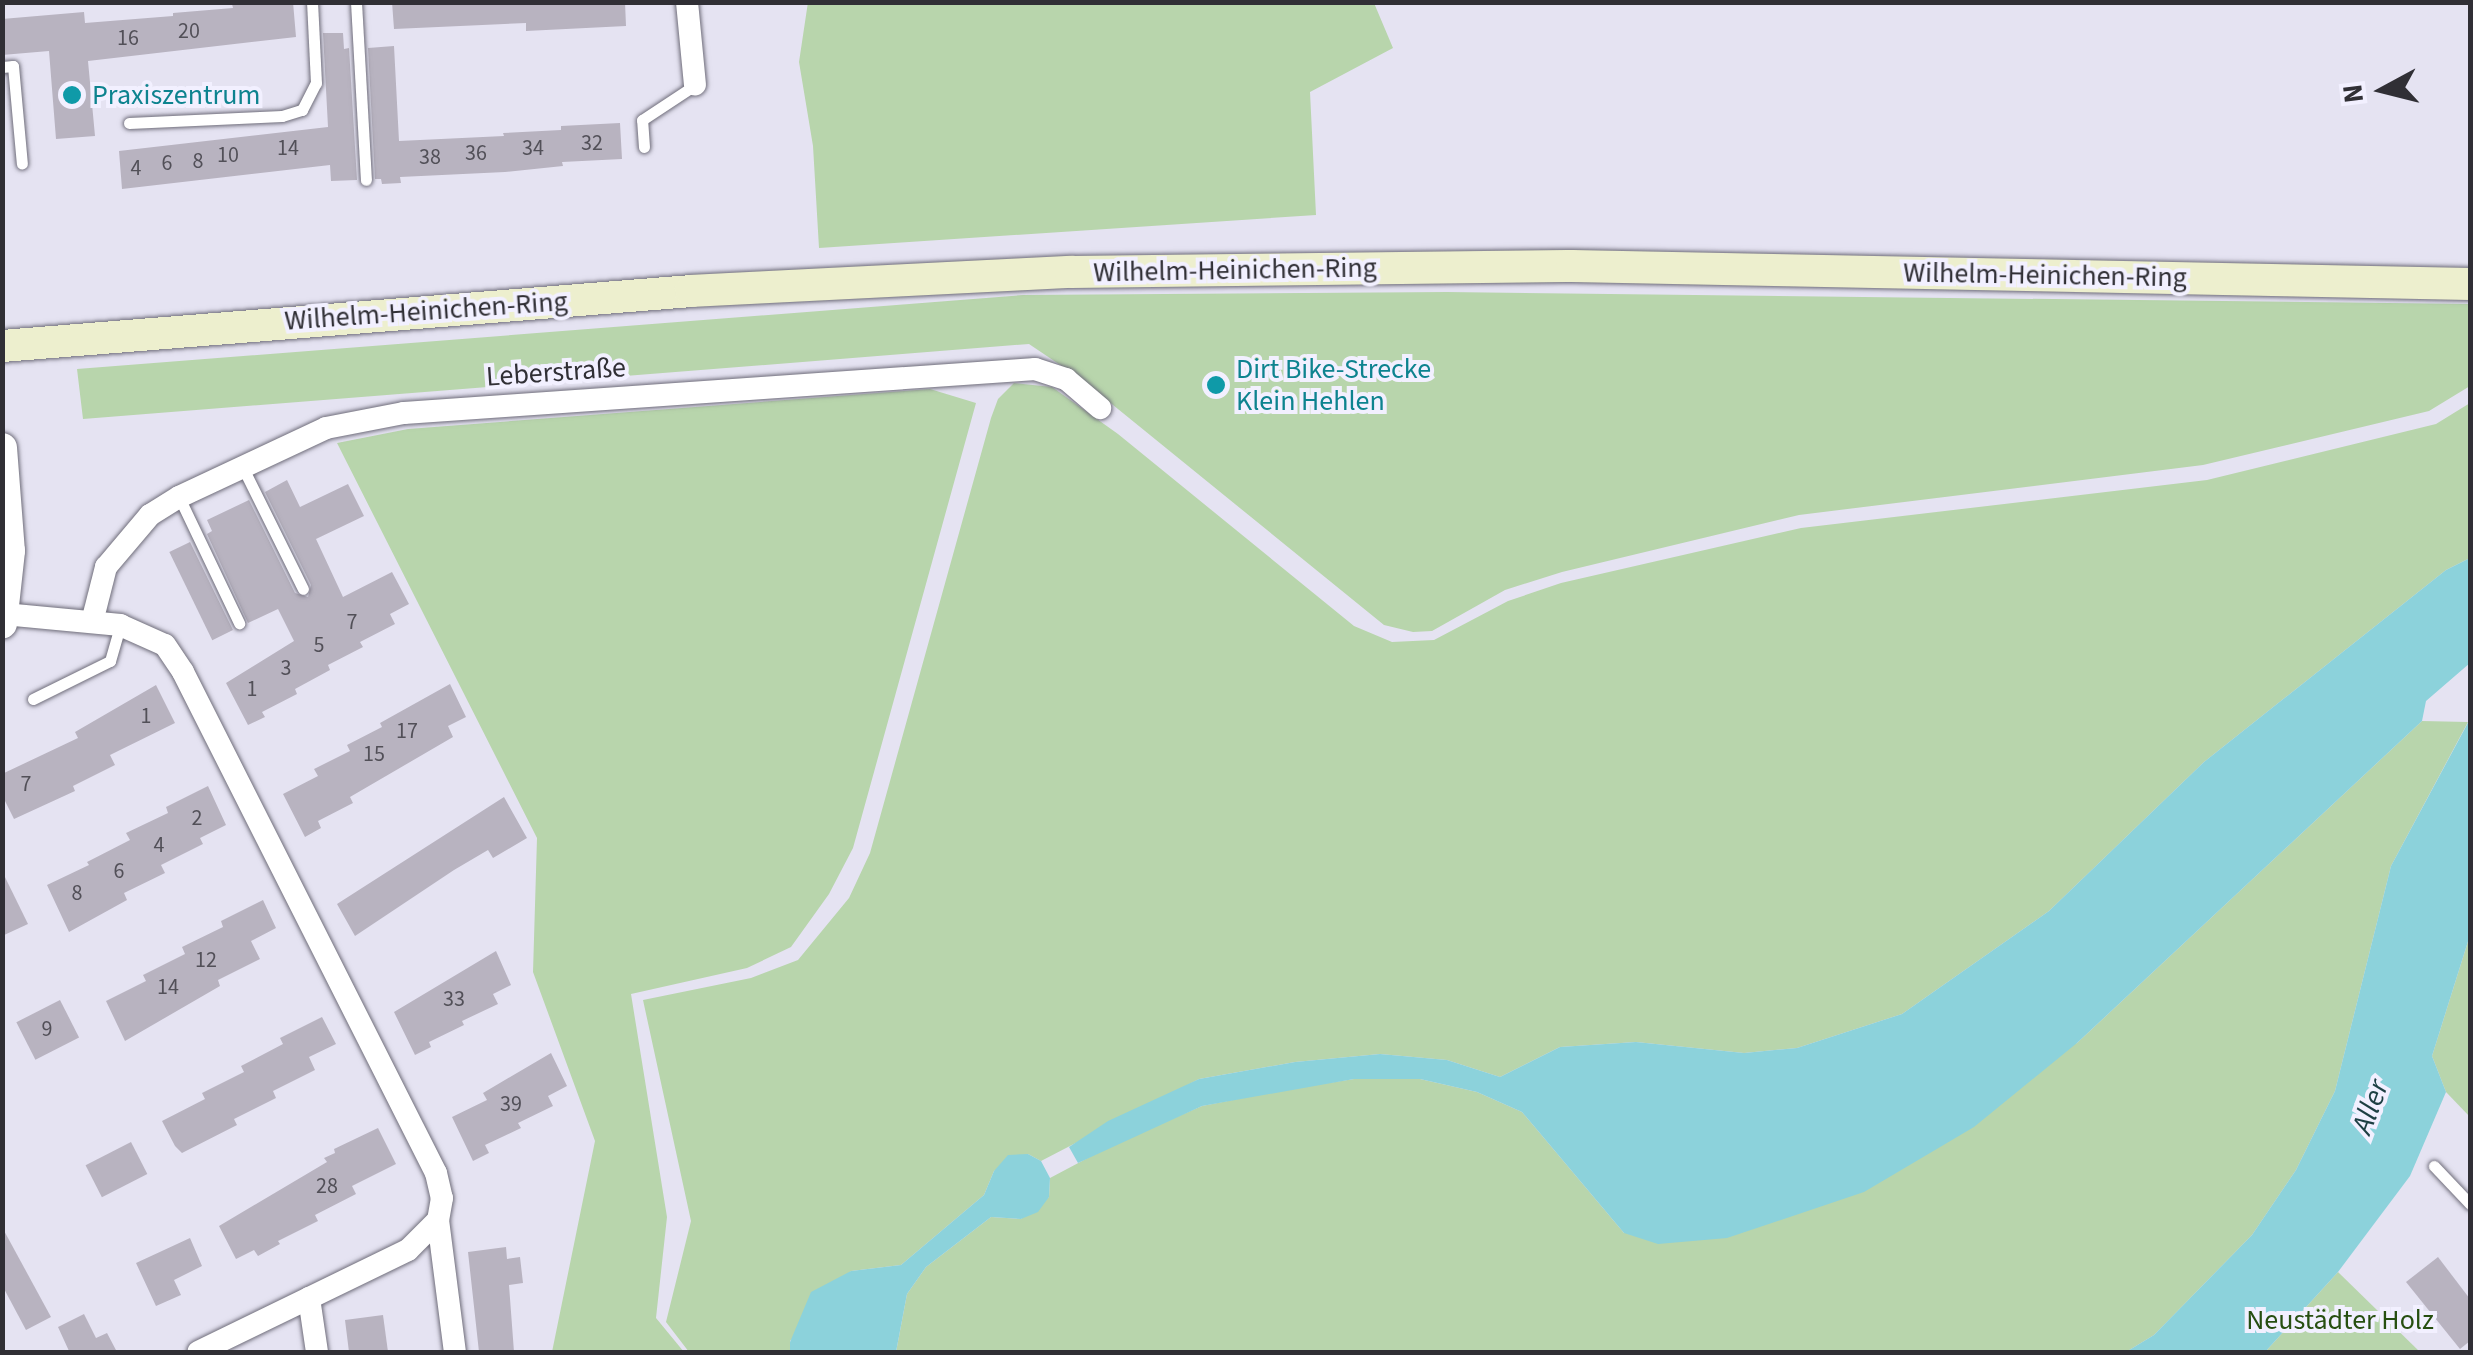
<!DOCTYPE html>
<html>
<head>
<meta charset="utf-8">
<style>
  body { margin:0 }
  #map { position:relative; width:2473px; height:1355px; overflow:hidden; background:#e5e3f2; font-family:"Source Sans 3",sans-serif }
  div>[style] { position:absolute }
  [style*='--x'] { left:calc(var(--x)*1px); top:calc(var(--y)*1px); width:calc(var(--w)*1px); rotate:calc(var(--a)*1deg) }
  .green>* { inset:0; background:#b8d5ac }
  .water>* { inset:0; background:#8cd2db }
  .building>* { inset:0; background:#b8b3c0; transform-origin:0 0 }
  .roads { filter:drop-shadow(0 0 2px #6f6d7a) drop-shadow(0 0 2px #6f6d7a) }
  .service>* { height:11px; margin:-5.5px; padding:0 5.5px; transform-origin:5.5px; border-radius:5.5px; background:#fff }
  .minor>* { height:22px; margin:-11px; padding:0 11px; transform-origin:11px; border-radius:11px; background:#fff }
  .tertiary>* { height:30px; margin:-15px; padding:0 15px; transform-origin:15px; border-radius:15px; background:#fff }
  .secondary>* { height:32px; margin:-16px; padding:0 16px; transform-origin:16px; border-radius:16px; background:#edefce }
  .dots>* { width:28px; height:28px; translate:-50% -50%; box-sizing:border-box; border:5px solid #f2f0ff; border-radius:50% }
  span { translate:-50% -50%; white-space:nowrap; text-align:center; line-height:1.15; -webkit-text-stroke:8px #f2f0ff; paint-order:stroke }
  .number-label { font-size:22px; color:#525058 }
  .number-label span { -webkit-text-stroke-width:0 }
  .culture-label { font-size:28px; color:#0d838f }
  .left { translate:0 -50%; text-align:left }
  .street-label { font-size:28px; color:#302f35 }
  .park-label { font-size:28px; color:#274f11 }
  .water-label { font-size:30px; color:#1d3f43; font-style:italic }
  .frame { position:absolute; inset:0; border:5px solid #302f35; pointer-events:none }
  .north { position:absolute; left:2333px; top:40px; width:100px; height:100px; -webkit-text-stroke:8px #f2f0ff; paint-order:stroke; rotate:263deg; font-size:28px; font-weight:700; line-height:40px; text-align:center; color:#302f35 }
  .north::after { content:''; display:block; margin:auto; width:35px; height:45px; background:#302f35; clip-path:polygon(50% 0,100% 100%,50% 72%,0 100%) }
</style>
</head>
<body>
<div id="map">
  <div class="green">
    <div style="clip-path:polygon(808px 2px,1374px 3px,1393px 48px,1310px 92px,1316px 215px,819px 248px,813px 146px,799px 62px)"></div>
    <div style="clip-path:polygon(1447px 292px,2470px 304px,2470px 386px,2429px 411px,2203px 465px,1799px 515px,1562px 572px,1505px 590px,1432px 631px,1413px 632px,1384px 625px,1081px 379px,1029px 344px,83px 419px,77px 369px,1023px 295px)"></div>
    <div style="clip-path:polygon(1014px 383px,1052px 387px,1118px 434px,1354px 626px,1392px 642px,1434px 640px,1508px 601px,1561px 583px,1801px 528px,2207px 480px,2436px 424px,2470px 403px,2470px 558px,2446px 570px,2204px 762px,2049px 911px,1902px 1014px,1797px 1048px,1744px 1053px,1636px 1042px,1560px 1047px,1500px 1077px,1447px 1060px,1380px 1054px,1295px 1062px,1199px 1079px,1041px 1161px,1028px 1154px,994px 1171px,984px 1195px,901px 1265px,851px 1271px,790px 1341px,790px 1352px,689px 1352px,666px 1322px,691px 1221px,643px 1000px,751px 978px,798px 960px,849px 898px,870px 853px,991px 418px,998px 399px)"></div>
    <div style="clip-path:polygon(930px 389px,976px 403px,853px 848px,829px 894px,791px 947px,747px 968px,631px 994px,667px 1217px,656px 1318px,684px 1352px,552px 1352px,595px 1141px,533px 972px,537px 838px,337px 443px,408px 429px)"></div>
    <div style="clip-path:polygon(2422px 721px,2468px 722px,2391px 866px,2335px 1091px,2296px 1170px,2252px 1235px,2154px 1335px,2126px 1352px,896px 1352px,907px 1294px,926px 1267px,991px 1217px,1021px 1219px,1049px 1197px,1050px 1178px,1116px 1143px,1202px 1106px,1283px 1090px,1354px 1079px,1420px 1079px,1477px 1092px,1522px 1112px,1624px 1233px,2077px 1043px)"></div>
    <div style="clip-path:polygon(2470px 935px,2470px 1117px,2446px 1092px,2432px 1056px)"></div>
    <div style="clip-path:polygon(2338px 1272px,2420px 1352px,2265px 1352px)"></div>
  </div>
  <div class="water">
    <div style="clip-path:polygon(2470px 558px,2470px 663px,2426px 701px,2422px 721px,2077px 1043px,1974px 1127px,1864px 1192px,1727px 1238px,1658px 1244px,1624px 1233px,1522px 1112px,1477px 1092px,1420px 1079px,1354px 1079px,1202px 1106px,1078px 1163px,1069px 1147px,1108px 1121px,1199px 1079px,1295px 1062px,1380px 1054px,1447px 1060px,1500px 1077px,1560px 1047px,1636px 1042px,1744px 1053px,1797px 1048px,1902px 1014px,2049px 911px,2204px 762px,2446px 570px)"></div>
    <div style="clip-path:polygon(2470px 719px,2470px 935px,2432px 1056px,2446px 1092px,2410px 1176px,2338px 1272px,2265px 1352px,2126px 1352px,2154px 1335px,2252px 1235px,2296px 1170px,2335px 1091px,2391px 866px)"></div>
    <div style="clip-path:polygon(1028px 1154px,1041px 1161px,1050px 1178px,1049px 1197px,1038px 1212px,1021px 1219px,991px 1217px,926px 1267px,907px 1294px,896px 1352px,790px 1352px,790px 1342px,811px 1292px,851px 1271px,901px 1265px,984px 1195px,994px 1171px,1008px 1155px)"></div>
  </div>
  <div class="building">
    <div style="clip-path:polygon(293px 2px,296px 37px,88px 61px,95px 136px,56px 139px,49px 51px,2px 55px,2px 19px,84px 12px,85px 23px,173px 16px,173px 13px,233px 8px,232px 4px)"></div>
    <div style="clip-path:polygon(392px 2px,625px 2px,626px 26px,526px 31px,526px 23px,394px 29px)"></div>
    <div style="clip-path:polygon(323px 33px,343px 33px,344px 49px,349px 48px,357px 180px,331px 181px,330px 165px,122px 189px,119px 151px,328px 127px)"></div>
    <div style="clip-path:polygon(394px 46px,399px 141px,504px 136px,503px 133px,561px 130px,561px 126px,620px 123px,622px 159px,562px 162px,563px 166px,505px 172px,400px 177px,401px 183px,382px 184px,381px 179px,375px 179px,368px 48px)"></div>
    <div style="clip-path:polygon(287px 480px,300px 507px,348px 484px,364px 516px,316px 539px,343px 597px,392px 572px,409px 604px,390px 614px,395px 624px,360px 642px,363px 647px,328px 665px,330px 670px,295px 689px,297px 694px,262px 712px,265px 717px,248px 725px,226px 683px,294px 641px,278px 609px,248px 623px,207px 534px,212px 531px,207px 520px,249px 500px,295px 593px,308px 597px,311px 585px,265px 492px)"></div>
    <div style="left:190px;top:542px;width:98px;height:23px;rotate:64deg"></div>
    <div style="clip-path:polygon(450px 684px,466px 717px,448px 726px,453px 737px,350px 797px,353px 803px,318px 821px,321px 828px,305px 837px,283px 794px,318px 776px,314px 769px,350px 751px,347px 745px,382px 727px,380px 723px)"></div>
    <div style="clip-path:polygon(156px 685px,175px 723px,110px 755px,115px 765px,73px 786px,75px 791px,14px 819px,2px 795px,2px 774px,78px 738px,75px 732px)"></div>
    <div style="clip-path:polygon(208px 786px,226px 825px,200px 838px,203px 844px,161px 865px,165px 873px,124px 893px,127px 900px,69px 932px,47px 885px,89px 865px,87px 862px,130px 840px,126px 833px,168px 813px,166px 807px)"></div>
    <div style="clip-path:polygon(504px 797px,527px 838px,493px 858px,488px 850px,454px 870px,355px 936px,337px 904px)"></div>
    <div style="clip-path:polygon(2px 871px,28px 924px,2px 936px)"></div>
    <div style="clip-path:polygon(263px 900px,276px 928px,251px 941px,260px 959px,218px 980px,220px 986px,125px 1041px,106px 1001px,146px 981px,143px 975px,185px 954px,182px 947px,223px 927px,221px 921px)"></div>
    <div style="clip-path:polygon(496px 951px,511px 985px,493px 994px,498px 1004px,462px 1021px,464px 1025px,429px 1042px,431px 1047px,415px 1055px,394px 1012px)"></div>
    <div style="left:60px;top:1000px;width:42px;height:49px;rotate:63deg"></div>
    <div style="clip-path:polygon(322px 1017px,336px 1044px,309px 1057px,315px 1070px,273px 1091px,276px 1098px,234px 1119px,237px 1125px,182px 1153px,175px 1146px,162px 1121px,205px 1099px,202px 1093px,244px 1072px,241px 1066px,283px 1044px,280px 1038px)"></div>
    <div style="clip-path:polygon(551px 1053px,567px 1086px,548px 1096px,553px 1106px,518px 1123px,521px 1128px,485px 1145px,489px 1153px,473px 1161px,452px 1117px,487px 1100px,483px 1093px)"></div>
    <div style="clip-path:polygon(378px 1128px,396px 1164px,352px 1186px,356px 1194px,315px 1215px,318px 1221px,278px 1241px,280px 1244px,258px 1256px,254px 1250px,236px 1259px,219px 1226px,327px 1162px,324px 1158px,335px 1153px,334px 1149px)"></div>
    <div style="left:131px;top:1142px;width:36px;height:51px;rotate:63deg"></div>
    <div style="clip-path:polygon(2px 1227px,51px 1317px,26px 1330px,2px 1285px)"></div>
    <div style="clip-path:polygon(190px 1238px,202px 1266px,174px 1280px,181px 1295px,156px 1306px,136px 1263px)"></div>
    <div style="clip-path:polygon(506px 1247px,507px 1259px,520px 1257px,523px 1283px,509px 1285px,514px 1352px,479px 1352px,468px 1252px)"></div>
    <div style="clip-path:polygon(2438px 1257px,2470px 1299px,2470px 1341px,2460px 1349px,2406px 1282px)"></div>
    <div style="clip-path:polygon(84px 1314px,96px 1338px,107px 1333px,117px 1352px,66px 1352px,69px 1351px,58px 1327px)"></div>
    <div style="clip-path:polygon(383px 1315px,388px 1352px,349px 1352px,345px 1320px)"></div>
  </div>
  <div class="roads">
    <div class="service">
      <div style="--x:356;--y:2;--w:178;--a:86.8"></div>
      <div style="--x:2;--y:67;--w:11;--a:-5"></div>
      <div style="--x:13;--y:66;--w:98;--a:84.8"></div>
      <div style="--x:129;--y:123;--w:153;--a:-2.6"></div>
      <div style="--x:282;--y:116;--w:21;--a:-17"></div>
      <div style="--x:302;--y:110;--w:30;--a:-63"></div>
      <div style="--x:316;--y:83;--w:81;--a:-92.8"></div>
      <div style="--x:644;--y:147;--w:27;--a:-94"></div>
      <div style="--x:642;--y:120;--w:64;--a:-33.4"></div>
      <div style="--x:242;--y:466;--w:137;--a:63.6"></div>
      <div style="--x:179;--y:497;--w:140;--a:64.5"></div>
      <div style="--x:33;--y:699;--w:86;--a:-26.3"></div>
      <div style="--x:110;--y:661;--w:37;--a:-74"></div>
      <div style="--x:2434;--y:1166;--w:52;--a:46.5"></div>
    </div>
    <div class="minor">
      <div style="--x:687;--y:2;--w:83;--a:84.5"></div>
      <div style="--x:4;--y:614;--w:117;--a:5.4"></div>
      <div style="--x:120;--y:625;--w:49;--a:24"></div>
      <div style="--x:165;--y:645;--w:32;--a:56"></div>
      <div style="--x:183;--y:672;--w:561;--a:63.21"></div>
      <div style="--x:436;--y:1173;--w:26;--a:77"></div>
      <div style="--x:442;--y:1198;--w:22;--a:100"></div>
      <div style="--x:438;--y:1220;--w:42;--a:135"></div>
      <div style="--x:408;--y:1250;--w:233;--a:154.1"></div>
      <div style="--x:92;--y:622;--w:57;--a:-75.7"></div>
      <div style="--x:106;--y:567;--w:68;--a:-49.8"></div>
      <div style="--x:150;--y:515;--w:34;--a:-32"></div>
      <div style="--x:179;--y:497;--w:162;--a:-25.1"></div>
      <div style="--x:326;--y:428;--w:79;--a:-10.9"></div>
      <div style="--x:404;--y:413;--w:633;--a:-3.99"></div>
      <div style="--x:1035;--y:369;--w:33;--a:18"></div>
      <div style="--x:1066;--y:379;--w:45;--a:40.5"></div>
      <div style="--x:438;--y:1220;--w:133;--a:82.7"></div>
      <div style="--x:309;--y:1298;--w:55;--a:81.6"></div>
    </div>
    <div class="tertiary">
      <div style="--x:2;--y:448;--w:103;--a:85.6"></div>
      <div style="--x:10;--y:551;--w:73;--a:96.3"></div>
    </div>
    <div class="secondary">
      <div style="--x:2;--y:346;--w:691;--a:-4.56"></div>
      <div style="--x:691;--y:291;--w:380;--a:-2.9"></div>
      <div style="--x:1071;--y:272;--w:501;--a:-0.69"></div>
      <div style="--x:1572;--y:266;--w:898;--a:1.15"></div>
    </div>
  </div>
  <div class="dots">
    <div style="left:72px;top:95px;background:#0f9aa8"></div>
    <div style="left:1216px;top:385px;background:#0f9aa8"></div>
  </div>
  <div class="number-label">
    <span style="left:189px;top:32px">20</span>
    <span style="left:128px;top:39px">16</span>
    <span style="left:592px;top:144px">32</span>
    <span style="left:288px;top:149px">14</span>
    <span style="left:533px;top:149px">34</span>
    <span style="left:476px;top:154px">36</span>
    <span style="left:228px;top:156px">10</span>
    <span style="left:430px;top:158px">38</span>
    <span style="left:198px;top:162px">8</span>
    <span style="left:167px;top:164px">6</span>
    <span style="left:136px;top:169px">4</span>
    <span style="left:352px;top:623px">7</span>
    <span style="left:319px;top:646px">5</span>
    <span style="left:286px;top:669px">3</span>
    <span style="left:252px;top:690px">1</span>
    <span style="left:146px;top:717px">1</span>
    <span style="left:407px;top:732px">17</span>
    <span style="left:374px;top:755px">15</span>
    <span style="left:26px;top:785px">7</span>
    <span style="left:197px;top:819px">2</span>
    <span style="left:159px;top:846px">4</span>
    <span style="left:119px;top:872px">6</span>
    <span style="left:77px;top:894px">8</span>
    <span style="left:206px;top:961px">12</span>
    <span style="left:168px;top:988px">14</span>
    <span style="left:454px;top:1000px">33</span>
    <span style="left:47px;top:1030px">9</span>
    <span style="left:511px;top:1105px">39</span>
    <span style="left:327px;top:1187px">28</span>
  </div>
  <div class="culture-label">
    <span class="left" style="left:92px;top:95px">Praxiszentrum</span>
    <span class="left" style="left:1236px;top:385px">Dirt Bike-Strecke<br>Klein Hehlen</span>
  </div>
  <div class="street-label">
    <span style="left:1235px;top:270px;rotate:-1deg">Wilhelm-Heinichen-Ring</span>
    <span style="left:2045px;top:275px;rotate:1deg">Wilhelm-Heinichen-Ring</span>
    <span style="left:426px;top:311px;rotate:-4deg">Wilhelm-Heinichen-Ring</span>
    <span style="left:556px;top:372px;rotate:-4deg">Leberstraße</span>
  </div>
  <div class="park-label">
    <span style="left:2340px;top:1320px">Neustädter Holz</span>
  </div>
  <div class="water-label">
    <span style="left:2371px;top:1107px;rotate:-70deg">Aller</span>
  </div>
  <div class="frame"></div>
  <div class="north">N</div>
</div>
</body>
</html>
